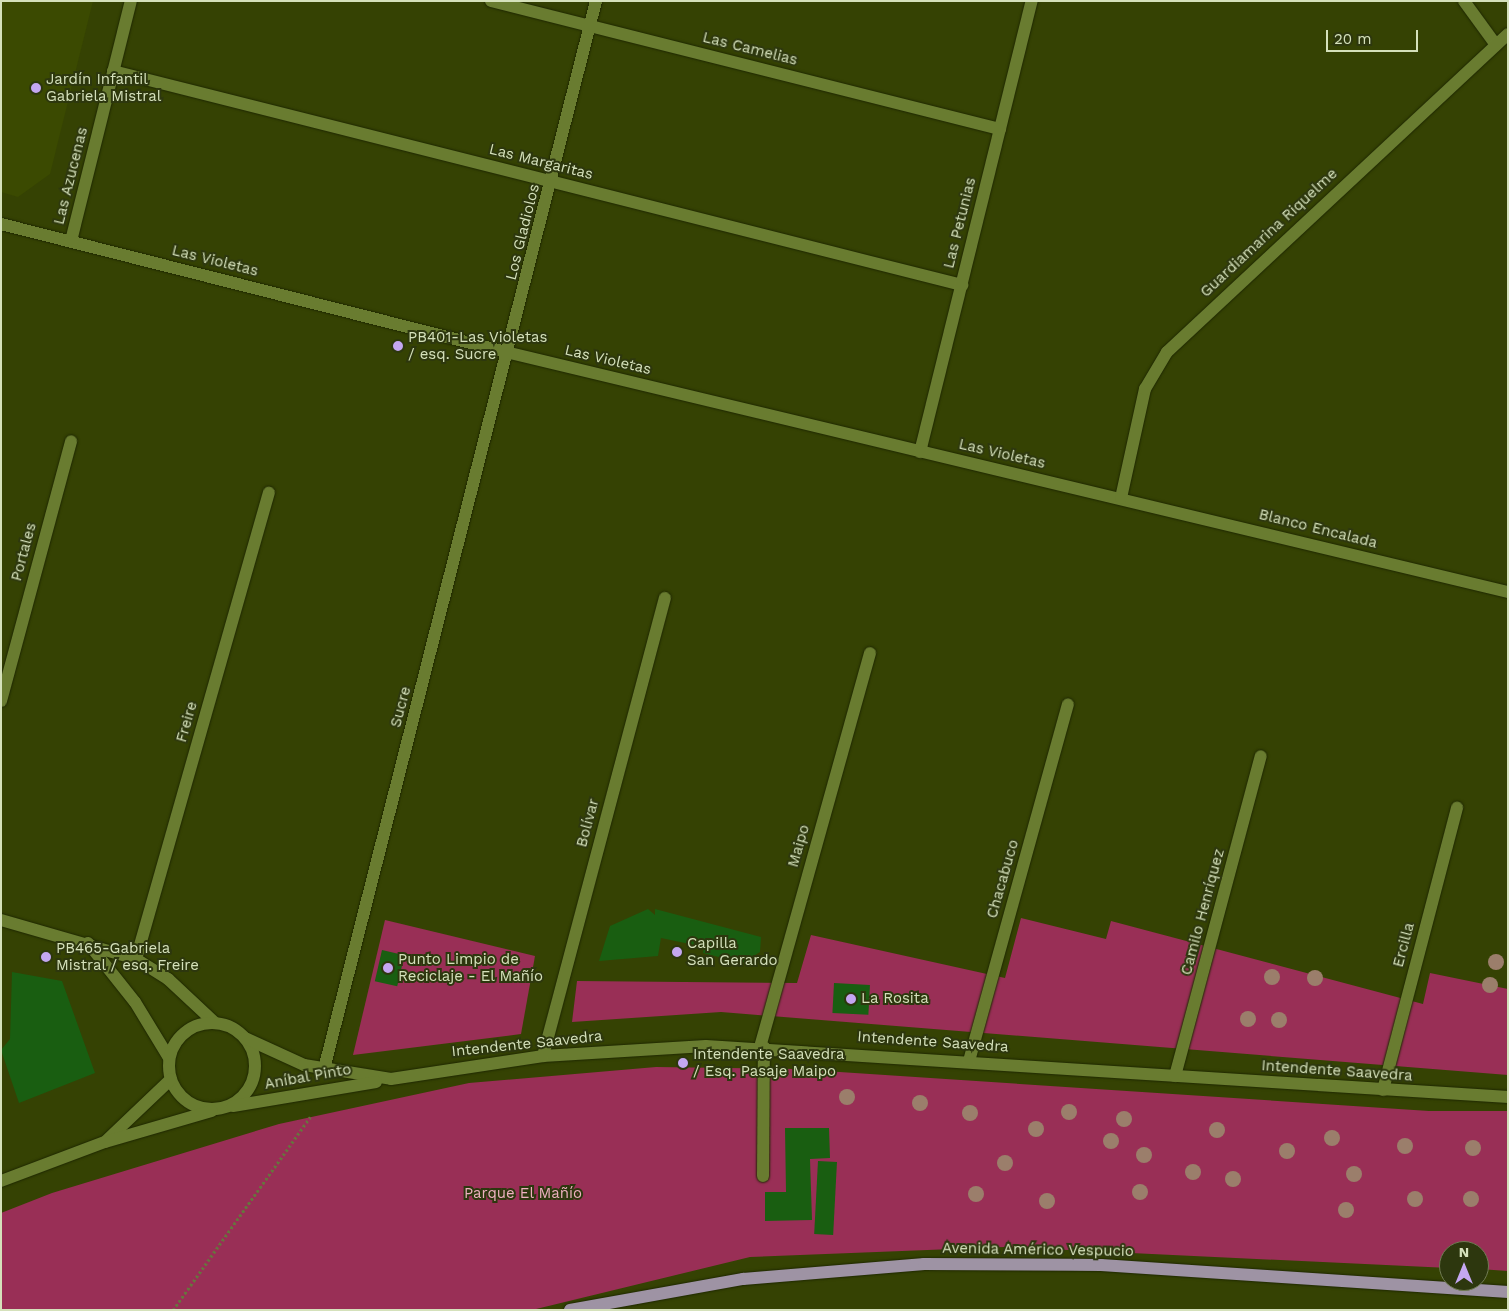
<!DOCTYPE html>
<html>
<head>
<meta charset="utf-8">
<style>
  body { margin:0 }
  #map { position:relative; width:1509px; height:1311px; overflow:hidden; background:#354203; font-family:"Work Sans",sans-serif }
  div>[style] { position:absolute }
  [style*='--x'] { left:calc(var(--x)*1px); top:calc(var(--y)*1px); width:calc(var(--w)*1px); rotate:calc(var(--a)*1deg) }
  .built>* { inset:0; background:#3b4a01 }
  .green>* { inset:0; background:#992f56 }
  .building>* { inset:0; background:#195e11; transform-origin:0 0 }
  .path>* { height:3px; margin-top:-1.5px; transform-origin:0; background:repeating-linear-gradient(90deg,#67743d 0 2.5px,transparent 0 5px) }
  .roads { filter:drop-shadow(0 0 1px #1e2700) drop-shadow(0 0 1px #1e2700) }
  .lane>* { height:12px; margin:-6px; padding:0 6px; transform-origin:6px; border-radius:6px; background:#697c30 }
  .street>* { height:12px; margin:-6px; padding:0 6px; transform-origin:6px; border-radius:6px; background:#697c30 }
  .street>.ring { margin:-6px; padding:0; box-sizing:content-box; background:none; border:12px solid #697c30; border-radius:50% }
  .primary>* { height:12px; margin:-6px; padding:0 6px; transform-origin:6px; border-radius:6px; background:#9e93a4 }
  .trees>* { width:16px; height:16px; margin:-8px; border-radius:50%; background:#9b7e6b }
  .dots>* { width:14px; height:14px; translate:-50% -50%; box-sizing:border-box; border:2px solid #2d370e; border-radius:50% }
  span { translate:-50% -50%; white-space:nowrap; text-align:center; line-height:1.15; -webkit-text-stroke:4px #2d370e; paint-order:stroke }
  .street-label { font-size:15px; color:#d5e1bb }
  .poi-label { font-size:15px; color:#d5e1bb }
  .left { translate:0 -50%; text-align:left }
  .park-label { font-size:15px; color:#efb0c0 }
  .frame { position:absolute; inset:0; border:2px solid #d5e1bb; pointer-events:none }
  .north { position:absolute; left:1439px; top:1241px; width:50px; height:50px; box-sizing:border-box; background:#2d370e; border:1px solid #707b53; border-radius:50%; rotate:0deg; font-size:14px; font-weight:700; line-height:20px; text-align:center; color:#d5e1bb }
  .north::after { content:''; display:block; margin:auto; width:18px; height:22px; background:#c4a7f1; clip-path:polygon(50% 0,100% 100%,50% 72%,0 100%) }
  .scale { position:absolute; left:1326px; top:30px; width:92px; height:22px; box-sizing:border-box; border:2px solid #d5e1bb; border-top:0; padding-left:6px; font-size:15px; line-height:18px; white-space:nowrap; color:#d5e1bb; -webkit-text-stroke:4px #2d370e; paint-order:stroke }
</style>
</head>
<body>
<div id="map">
  <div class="built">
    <div style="clip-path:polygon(1px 1px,93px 1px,50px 174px,18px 197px,1px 192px)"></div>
  </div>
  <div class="green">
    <div style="clip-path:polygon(1021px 918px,1106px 939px,1111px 921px,1423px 1004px,1430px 973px,1508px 989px,1508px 1075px,721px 1012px,572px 1022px,577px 981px,797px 983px,811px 935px,1005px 978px)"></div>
    <div style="clip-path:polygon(385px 920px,535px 956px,521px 1034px,353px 1055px)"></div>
    <div style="clip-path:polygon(656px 1067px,794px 1069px,1429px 1111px,1508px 1111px,1508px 1271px,1479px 1269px,1479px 1251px,1449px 1251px,1449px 1268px,1004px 1247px,750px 1257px,532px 1310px,1px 1310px,1px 1213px,52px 1193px,279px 1124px,469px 1083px)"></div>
  </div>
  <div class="building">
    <div style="clip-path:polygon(648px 909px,655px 915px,655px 909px,761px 937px,760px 952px,742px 963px,703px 953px,704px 947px,661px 938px,658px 956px,599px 961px,610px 926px)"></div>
    <div style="left:382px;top:950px;width:23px;height:32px;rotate:13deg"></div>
    <div style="clip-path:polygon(12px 972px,62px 981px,95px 1073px,19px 1103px,1px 1050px,10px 1039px)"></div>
    <div style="left:834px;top:983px;width:36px;height:30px;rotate:3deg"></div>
    <div style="clip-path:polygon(785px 1128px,829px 1128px,830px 1158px,810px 1159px,812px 1220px,765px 1221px,765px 1192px,786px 1192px)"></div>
    <div style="left:818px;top:1161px;width:19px;height:73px;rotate:3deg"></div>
  </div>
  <div class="path">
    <div style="--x:173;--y:1310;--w:237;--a:-54.6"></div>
  </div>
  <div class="roads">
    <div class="lane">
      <div style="--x:763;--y:1176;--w:129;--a:-89.6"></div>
    </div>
    <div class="street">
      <div style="--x:491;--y:1;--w:525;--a:14.12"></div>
      <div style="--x:1464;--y:1;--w:54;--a:54"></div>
      <div style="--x:113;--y:71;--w:876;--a:14.15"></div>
      <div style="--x:1;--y:224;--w:525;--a:14.22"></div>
      <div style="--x:510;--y:353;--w:1026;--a:13.47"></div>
      <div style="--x:71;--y:241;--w:247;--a:-76"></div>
      <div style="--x:920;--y:452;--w:465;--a:-76.1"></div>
      <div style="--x:1121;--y:498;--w:112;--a:-77.6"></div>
      <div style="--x:1145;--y:389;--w:43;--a:-59.3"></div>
      <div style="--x:1167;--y:352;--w:466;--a:-43"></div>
      <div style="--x:1;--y:701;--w:269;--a:-74.9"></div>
      <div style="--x:1;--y:920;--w:141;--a:16.1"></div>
      <div style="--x:136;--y:959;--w:38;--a:32"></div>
      <div style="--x:168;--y:979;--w:64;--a:43.1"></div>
      <div style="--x:88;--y:943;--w:75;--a:51.5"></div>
      <div style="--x:135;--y:1002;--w:66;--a:58.7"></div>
      <div style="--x:136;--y:959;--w:485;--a:-74.1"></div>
      <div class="ring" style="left:169px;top:1023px;width:74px;height:74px"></div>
      <div style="--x:245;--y:1038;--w:65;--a:24.6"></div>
      <div style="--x:304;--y:1065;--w:88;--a:9.1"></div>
      <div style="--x:391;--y:1079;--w:154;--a:-8.6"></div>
      <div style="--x:543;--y:1056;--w:163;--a:-3.5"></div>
      <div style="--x:706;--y:1046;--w:804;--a:3.64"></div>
      <div style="--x:760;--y:1047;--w:409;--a:-74.4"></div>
      <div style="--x:543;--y:1056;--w:474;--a:-75.1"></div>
      <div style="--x:969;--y:1061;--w:370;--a:-74.5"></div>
      <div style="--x:324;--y:1069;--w:1102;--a:-75.71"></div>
      <div style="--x:1175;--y:1076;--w:331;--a:-75"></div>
      <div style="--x:1383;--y:1090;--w:292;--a:-75.3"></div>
      <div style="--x:233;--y:1106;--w:145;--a:-9.5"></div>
      <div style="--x:107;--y:1140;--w:88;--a:-43.6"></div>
      <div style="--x:1;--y:1181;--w:111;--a:-20.6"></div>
      <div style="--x:105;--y:1142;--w:111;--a:-16.2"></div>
    </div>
    <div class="primary">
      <div style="--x:570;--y:1310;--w:176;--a:-10.2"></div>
      <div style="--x:743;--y:1279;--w:182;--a:-4.7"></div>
      <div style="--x:924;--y:1264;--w:177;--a:0.3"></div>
      <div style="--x:1101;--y:1265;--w:408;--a:3.8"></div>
    </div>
  </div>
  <div class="trees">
    <div style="left:1496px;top:962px"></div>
    <div style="left:1272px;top:977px"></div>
    <div style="left:1315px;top:978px"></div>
    <div style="left:1490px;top:985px"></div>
    <div style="left:1248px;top:1019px"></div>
    <div style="left:1279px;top:1020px"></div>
    <div style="left:847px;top:1097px"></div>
    <div style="left:920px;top:1103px"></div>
    <div style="left:1069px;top:1112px"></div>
    <div style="left:970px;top:1113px"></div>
    <div style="left:1124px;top:1119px"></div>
    <div style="left:1036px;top:1129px"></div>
    <div style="left:1217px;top:1130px"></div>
    <div style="left:1332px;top:1138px"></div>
    <div style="left:1111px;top:1141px"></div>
    <div style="left:1405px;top:1146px"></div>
    <div style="left:1473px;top:1148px"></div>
    <div style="left:1287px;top:1151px"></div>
    <div style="left:1144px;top:1155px"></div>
    <div style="left:1005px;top:1163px"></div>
    <div style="left:1193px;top:1172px"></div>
    <div style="left:1354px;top:1174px"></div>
    <div style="left:1233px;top:1179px"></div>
    <div style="left:1140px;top:1192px"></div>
    <div style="left:976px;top:1194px"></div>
    <div style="left:1415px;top:1199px"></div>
    <div style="left:1471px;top:1199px"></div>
    <div style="left:1047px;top:1201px"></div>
    <div style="left:1346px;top:1210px"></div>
  </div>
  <div class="dots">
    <div style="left:36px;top:88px;background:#c4a7f1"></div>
    <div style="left:398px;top:346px;background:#c4a7f1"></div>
    <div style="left:677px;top:952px;background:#c4a7f1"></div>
    <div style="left:46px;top:957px;background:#c4a7f1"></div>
    <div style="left:388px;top:968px;background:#c4a7f1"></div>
    <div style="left:851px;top:999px;background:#c4a7f1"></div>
    <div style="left:683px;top:1063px;background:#c4a7f1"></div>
  </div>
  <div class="street-label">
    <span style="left:750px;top:49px;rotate:14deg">Las Camelias</span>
    <span style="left:541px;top:162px;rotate:14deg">Las Margaritas</span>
    <span style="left:71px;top:176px;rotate:-76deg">Las Azucenas</span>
    <span style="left:960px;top:223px;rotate:-76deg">Las Petunias</span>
    <span style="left:523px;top:232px;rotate:-76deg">Los Gladiolos</span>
    <span style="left:1269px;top:233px;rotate:-43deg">Guardiamarina Riquelme</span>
    <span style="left:215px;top:261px;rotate:14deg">Las Violetas</span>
    <span style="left:608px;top:360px;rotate:13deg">Las Violetas</span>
    <span style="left:1002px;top:454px;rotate:13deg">Las Violetas</span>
    <span style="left:1318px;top:529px;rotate:14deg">Blanco Encalada</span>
    <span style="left:24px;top:552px;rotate:-75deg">Portales</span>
    <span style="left:401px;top:707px;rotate:-75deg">Sucre</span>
    <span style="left:187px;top:722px;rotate:-74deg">Freire</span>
    <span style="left:588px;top:823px;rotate:-75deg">Bolívar</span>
    <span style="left:799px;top:846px;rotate:-74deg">Maipo</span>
    <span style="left:1003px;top:879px;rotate:-74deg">Chacabuco</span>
    <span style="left:1203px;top:912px;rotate:-75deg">Camilo Henríquez</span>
    <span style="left:1404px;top:945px;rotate:-75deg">Ercilla</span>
    <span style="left:933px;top:1042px;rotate:4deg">Intendente Saavedra</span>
    <span style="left:527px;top:1044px;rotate:-6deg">Intendente Saavedra</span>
    <span style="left:1337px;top:1071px;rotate:4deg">Intendente Saavedra</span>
    <span style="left:308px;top:1077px;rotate:-10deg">Aníbal Pinto</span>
    <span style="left:1038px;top:1250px;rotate:1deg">Avenida Américo Vespucio</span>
  </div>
  <div class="poi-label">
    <span class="left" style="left:46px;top:88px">Jardín Infantil<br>Gabriela Mistral</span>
    <span class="left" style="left:408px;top:346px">PB401-Las Violetas<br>/ esq. Sucre</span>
    <span class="left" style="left:687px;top:952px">Capilla<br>San Gerardo</span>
    <span class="left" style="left:56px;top:957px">PB465-Gabriela<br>Mistral / esq. Freire</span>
    <span class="left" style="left:398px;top:968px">Punto Limpio de<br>Reciclaje - El Mañío</span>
    <span class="left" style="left:861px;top:999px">La Rosita</span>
    <span class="left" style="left:693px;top:1063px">Intendente Saavedra<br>/ Esq. Pasaje Maipo</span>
  </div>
  <div class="park-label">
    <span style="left:523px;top:1194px">Parque El Mañío</span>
  </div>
  <div class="frame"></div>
  <div class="north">N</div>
  <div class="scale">20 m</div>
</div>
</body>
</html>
